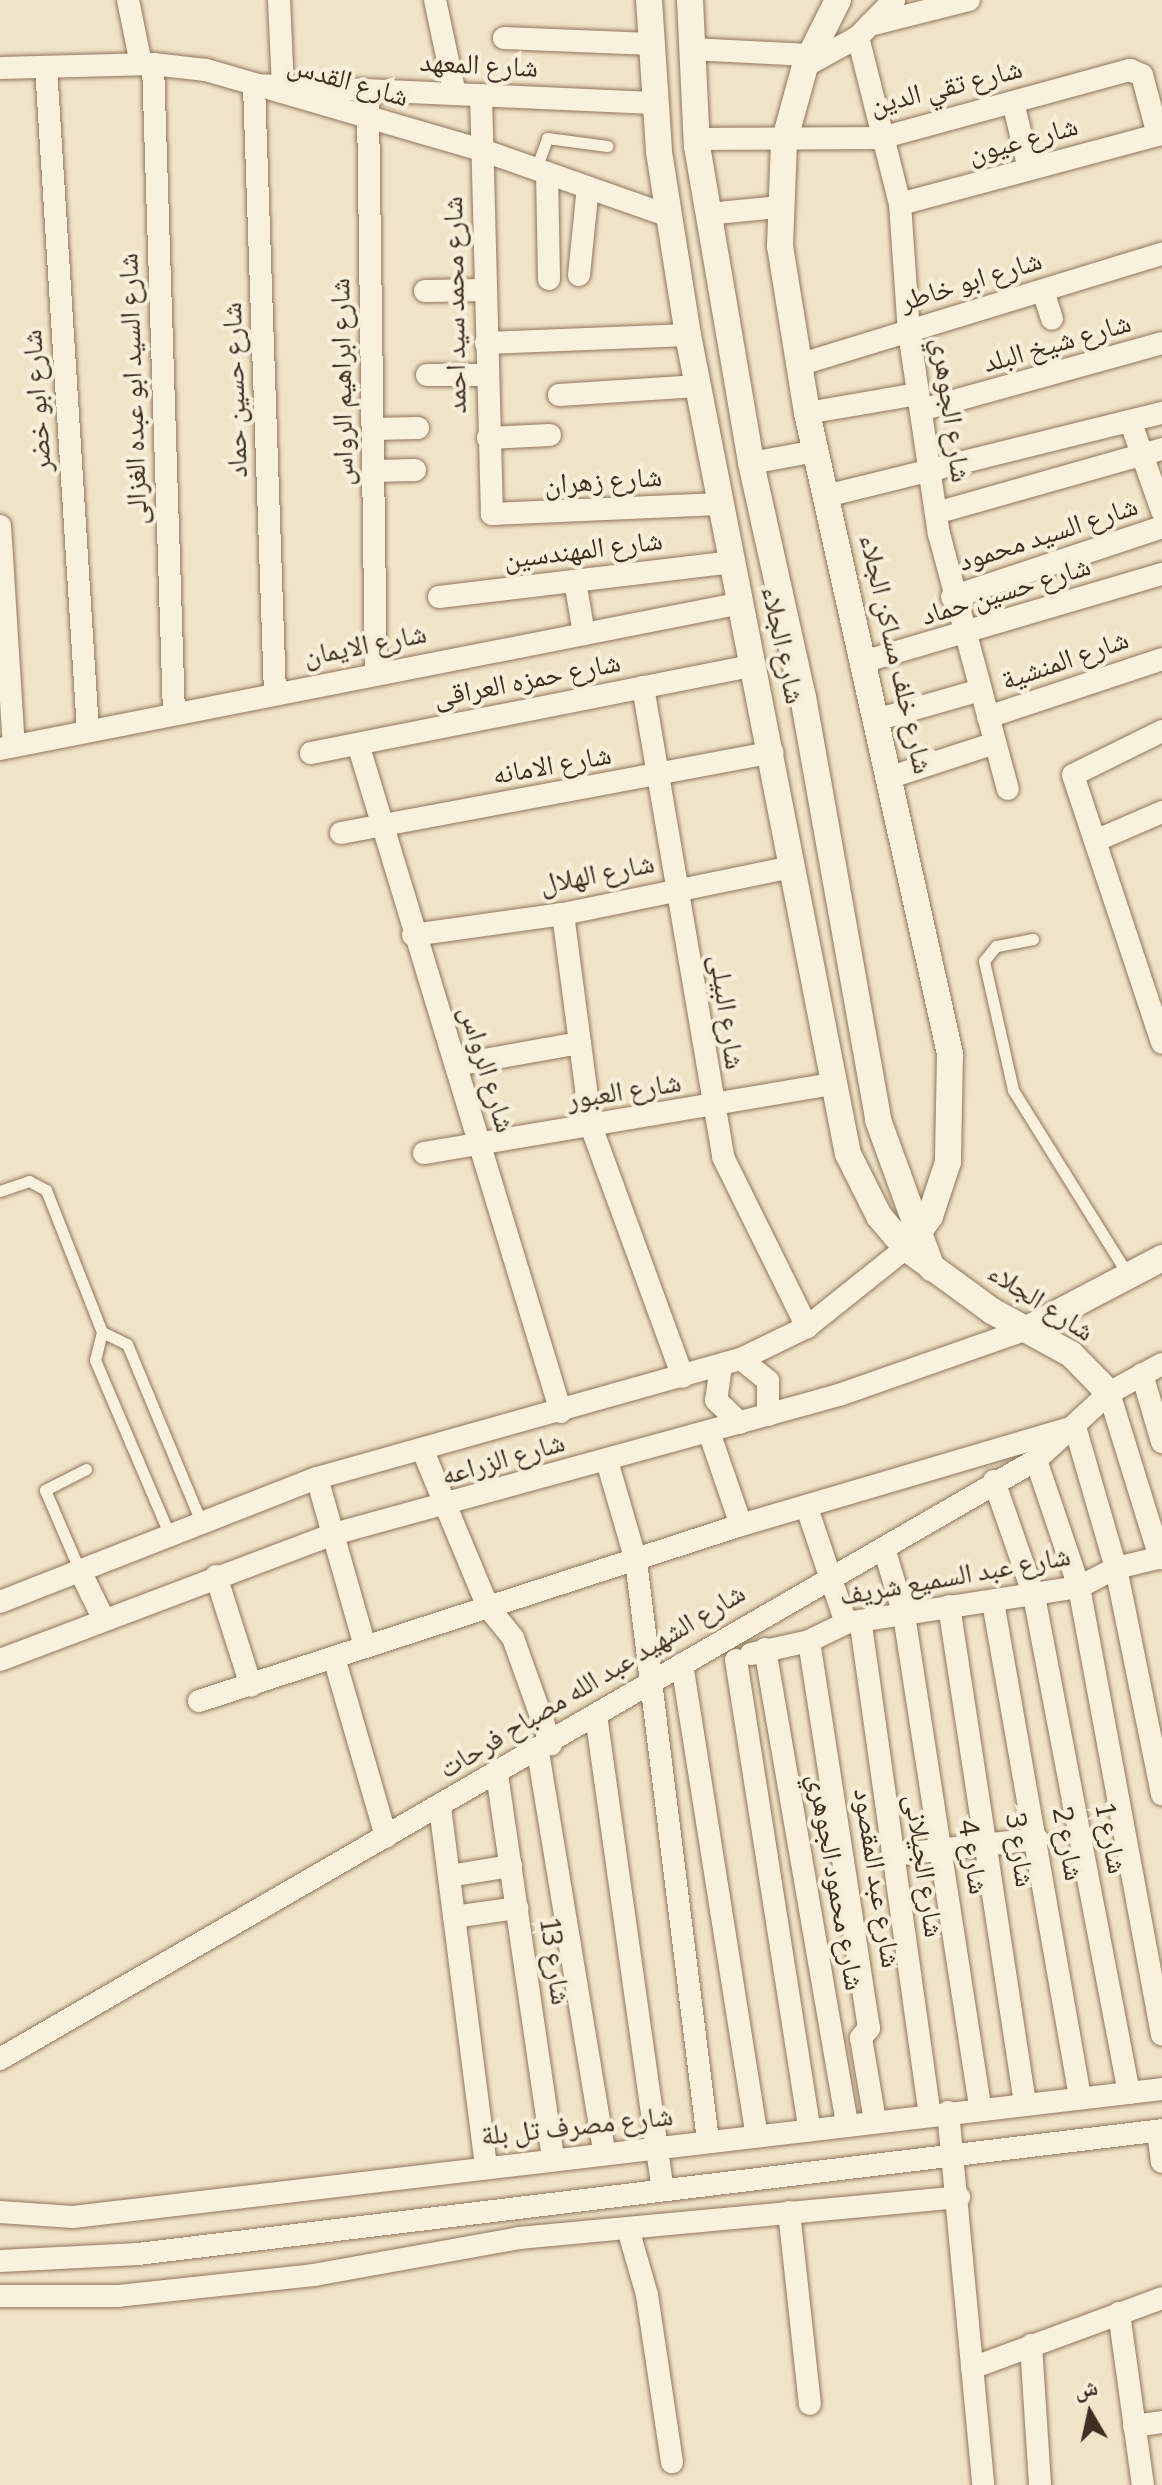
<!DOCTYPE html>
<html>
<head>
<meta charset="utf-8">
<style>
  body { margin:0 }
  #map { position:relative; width:1162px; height:2485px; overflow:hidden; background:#f0e4c8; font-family:Bitter,"Noto Naskh Arabic",serif }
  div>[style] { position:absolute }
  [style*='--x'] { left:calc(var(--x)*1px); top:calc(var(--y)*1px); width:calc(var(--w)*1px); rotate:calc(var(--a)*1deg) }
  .roads { filter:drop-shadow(0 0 2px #8d765c) drop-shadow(0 0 2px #8d765c) }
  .service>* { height:11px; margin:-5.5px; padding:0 5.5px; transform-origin:5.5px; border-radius:5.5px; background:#faf1dc }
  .minor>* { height:22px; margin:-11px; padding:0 11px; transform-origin:11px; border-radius:11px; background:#faf1dc }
  .tertiary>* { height:26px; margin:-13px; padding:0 13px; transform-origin:13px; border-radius:13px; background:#faf1dc }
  span { translate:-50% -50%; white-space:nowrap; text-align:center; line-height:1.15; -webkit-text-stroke:8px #f7eed8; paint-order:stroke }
  .street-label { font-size:28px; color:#3d2e20 }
  .north { position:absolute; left:1050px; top:2373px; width:80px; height:80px; -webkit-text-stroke:6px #f7eed8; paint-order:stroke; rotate:351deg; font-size:22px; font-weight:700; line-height:32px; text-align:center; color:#3d2e20 }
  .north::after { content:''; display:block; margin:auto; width:28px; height:36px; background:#3d2e20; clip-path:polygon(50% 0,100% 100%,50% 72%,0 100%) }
</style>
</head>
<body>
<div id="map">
  <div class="roads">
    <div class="service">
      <div style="--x:536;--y:169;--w:33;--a:-70"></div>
      <div style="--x:547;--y:138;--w:61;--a:7.6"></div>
      <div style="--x:1033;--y:939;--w:38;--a:169"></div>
      <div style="--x:996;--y:946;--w:19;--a:129"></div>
      <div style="--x:984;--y:961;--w:132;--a:77.3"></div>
      <div style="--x:1013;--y:1090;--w:218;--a:58.1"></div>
      <div style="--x:0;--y:1191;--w:31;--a:-19"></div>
      <div style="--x:29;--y:1181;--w:19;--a:28"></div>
      <div style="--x:46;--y:1190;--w:153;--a:68.5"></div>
      <div style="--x:102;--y:1332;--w:28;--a:26"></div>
      <div style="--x:127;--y:1344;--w:195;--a:67.4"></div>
      <div style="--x:102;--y:1332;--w:29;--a:104"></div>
      <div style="--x:95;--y:1360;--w:191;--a:66.9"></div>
      <div style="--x:79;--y:1569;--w:86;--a:-113.3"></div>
      <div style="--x:45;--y:1490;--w:46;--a:-27.1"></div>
    </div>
    <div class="minor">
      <div style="--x:128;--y:0;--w:65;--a:78.5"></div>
      <div style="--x:279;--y:0;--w:87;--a:87.4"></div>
      <div style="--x:435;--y:0;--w:96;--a:78"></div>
      <div style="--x:870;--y:25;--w:102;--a:-14.2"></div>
      <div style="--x:858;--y:37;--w:172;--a:75.9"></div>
      <div style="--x:900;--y:204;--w:128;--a:86"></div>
      <div style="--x:909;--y:332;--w:204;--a:81.6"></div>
      <div style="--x:939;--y:534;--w:264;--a:74.9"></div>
      <div style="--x:504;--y:38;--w:147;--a:2.3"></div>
      <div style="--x:691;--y:49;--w:118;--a:2.9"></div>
      <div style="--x:153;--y:64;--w:649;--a:88.15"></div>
      <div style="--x:805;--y:66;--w:60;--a:-28.7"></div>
      <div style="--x:858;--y:37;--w:52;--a:-45.8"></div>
      <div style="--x:46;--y:67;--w:665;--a:86.38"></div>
      <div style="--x:0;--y:68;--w:153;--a:-1.5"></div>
      <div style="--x:153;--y:64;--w:53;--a:6.5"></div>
      <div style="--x:206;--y:70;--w:287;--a:16.2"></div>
      <div style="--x:482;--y:150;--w:198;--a:19.4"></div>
      <div style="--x:481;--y:95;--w:419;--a:88.5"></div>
      <div style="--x:492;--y:514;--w:228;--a:-2.5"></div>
      <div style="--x:1013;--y:102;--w:69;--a:76.6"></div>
      <div style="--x:368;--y:107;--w:567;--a:89.19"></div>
      <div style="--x:697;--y:139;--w:184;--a:-0.3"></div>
      <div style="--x:881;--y:138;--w:258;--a:-15.3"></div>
      <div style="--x:1130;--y:70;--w:13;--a:23"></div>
      <div style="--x:1142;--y:75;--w:62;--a:75.1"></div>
      <div style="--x:547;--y:173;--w:106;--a:88.9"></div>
      <div style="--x:900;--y:204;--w:271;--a:-15"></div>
      <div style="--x:707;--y:214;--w:72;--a:-5.6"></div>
      <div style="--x:579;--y:275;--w:88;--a:-84.2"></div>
      <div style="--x:425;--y:291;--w:59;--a:-1"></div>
      <div style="--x:1043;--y:291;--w:29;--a:72"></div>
      <div style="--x:486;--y:343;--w:202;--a:-2.3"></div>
      <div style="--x:798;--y:365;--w:381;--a:-17"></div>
      <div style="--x:427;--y:375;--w:59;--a:0"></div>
      <div style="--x:559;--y:395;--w:139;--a:-3.7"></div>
      <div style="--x:921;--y:410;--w:250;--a:-15.5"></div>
      <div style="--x:807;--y:413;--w:113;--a:-9.7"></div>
      <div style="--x:1131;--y:423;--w:93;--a:70.6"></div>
      <div style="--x:373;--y:429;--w:45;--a:-1.3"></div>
      <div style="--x:488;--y:438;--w:62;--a:-2.8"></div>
      <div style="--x:751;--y:463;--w:66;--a:-10.5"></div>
      <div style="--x:373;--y:471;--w:42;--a:-1.4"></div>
      <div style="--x:826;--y:496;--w:346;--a:-13.9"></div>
      <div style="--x:936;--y:513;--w:235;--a:-15.8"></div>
      <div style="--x:0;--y:526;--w:220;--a:86.4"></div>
      <div style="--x:575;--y:581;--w:54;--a:80.4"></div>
      <div style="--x:439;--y:597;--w:296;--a:-6.8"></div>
      <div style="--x:952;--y:597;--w:221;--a:-18.4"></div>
      <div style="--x:866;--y:661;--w:309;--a:-16.4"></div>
      <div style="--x:643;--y:687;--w:477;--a:80.3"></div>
      <div style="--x:723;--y:1157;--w:190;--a:63.7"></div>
      <div style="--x:275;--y:693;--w:608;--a:-91.98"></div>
      <div style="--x:254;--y:85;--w:399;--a:2.6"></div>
      <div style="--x:988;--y:717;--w:183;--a:-18.4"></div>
      <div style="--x:879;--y:719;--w:105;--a:-16"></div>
      <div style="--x:1162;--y:731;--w:99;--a:153.7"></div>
      <div style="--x:1073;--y:775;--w:282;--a:71.6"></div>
      <div style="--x:358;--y:744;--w:698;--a:73.1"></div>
      <div style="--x:0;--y:749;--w:756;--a:-11.13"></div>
      <div style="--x:311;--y:753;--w:452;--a:-11.2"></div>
      <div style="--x:891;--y:777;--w:109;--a:-18.1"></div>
      <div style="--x:341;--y:833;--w:439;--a:-10.6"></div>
      <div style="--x:1095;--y:841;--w:73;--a:-23.4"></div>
      <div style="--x:563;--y:914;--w:214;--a:82.5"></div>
      <div style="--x:591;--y:1126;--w:267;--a:69.9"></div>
      <div style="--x:413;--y:935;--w:151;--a:-8"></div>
      <div style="--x:563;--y:914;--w:234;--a:-11.6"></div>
      <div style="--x:456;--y:1065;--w:126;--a:-10.1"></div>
      <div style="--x:424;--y:1153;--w:414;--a:-9.6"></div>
      <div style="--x:741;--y:1359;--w:35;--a:39"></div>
      <div style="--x:768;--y:1381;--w:34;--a:90"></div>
      <div style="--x:721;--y:1366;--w:34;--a:98"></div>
      <div style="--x:716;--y:1400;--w:33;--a:44"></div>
      <div style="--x:1142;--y:1374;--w:71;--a:73.6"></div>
      <div style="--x:1109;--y:1393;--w:173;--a:72.8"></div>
      <div style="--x:709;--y:1432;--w:98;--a:71"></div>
      <div style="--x:423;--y:1451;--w:169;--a:67.4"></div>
      <div style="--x:488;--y:1607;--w:40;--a:51"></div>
      <div style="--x:513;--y:1638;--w:113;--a:70.3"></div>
      <div style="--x:1036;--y:1460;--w:134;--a:71.3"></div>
      <div style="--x:1079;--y:1587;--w:455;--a:79.5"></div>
      <div style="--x:607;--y:1461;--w:104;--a:73.8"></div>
      <div style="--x:636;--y:1561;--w:584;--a:82.92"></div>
      <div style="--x:317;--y:1478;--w:175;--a:74.1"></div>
      <div style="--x:994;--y:1481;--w:122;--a:70.8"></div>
      <div style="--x:1034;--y:1596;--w:506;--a:79.18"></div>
      <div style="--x:807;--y:1508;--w:121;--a:71.3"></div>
      <div style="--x:884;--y:1548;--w:70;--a:73.4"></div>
      <div style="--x:904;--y:1615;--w:499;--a:81.2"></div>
      <div style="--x:79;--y:1569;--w:52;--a:63.9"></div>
      <div style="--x:216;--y:1576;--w:115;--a:72.3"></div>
      <div style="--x:0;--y:1602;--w:340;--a:-21.4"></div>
      <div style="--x:317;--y:1478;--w:440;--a:-15.7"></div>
      <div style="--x:741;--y:1359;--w:73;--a:-25.9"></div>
      <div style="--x:807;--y:1327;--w:127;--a:-38.6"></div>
      <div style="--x:993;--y:1602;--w:503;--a:80.03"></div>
      <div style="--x:949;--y:1606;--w:503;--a:81.31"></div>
      <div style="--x:861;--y:1625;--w:495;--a:82"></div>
      <div style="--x:809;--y:1641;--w:392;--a:81.2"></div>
      <div style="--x:869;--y:2028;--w:13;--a:129"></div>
      <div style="--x:861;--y:2038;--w:84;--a:80.4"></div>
      <div style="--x:765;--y:1649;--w:483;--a:80.2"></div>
      <div style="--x:751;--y:1654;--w:59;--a:-12.6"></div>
      <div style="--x:809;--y:1641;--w:41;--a:-25.9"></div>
      <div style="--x:846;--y:1623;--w:236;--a:-8.8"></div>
      <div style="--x:1079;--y:1587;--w:42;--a:-27.2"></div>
      <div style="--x:1116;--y:1568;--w:47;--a:-13.4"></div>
      <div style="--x:0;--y:1660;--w:353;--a:-20.7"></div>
      <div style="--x:330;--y:1535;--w:528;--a:-15.38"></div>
      <div style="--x:839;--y:1395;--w:199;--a:-19.3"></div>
      <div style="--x:736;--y:1660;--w:476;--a:81.1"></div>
      <div style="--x:335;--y:1661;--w:183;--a:73.8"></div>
      <div style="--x:682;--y:1664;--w:478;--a:81"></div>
      <div style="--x:199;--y:1701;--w:570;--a:-17.99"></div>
      <div style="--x:741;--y:1525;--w:348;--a:-16.4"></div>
      <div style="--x:1075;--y:1427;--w:147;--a:73.8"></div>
      <div style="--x:1116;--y:1568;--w:231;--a:78.5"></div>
      <div style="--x:596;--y:1715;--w:479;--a:82"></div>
      <div style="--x:538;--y:1752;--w:405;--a:80.6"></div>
      <div style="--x:497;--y:1774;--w:388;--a:81.7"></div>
      <div style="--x:440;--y:1807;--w:362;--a:82.7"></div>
      <div style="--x:892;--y:1855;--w:146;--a:-6.3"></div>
      <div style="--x:449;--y:1876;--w:63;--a:-9.2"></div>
      <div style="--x:454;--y:1917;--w:64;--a:-8.1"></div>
      <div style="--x:0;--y:2059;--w:1197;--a:-30.04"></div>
      <div style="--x:1036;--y:1460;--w:99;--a:-42.5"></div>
      <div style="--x:1109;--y:1393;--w:60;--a:-28.7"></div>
      <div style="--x:948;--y:2112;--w:375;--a:84.6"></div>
      <div style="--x:1158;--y:2131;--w:31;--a:83"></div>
      <div style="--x:0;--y:2212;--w:73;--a:3.9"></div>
      <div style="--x:73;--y:2217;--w:1096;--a:-6.7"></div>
      <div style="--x:789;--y:2212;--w:193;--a:83.8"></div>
      <div style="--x:628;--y:2229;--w:69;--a:73.9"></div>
      <div style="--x:647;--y:2295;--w:169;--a:81.5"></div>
      <div style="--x:0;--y:2261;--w:138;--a:-2.9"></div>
      <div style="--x:138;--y:2254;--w:1031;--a:-6.9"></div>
      <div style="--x:0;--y:2296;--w:118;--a:0"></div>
      <div style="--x:118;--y:2296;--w:197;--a:-6.1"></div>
      <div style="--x:314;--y:2275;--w:208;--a:-10.2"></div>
      <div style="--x:519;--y:2238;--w:442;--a:-5.3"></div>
      <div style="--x:1119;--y:2313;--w:174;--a:82.1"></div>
      <div style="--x:1031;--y:2345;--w:140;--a:86.3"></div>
      <div style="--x:972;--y:2368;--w:202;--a:-20.2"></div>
      <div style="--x:1134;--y:2426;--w:28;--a:-8"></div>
    </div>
    <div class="tertiary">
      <div style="--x:649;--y:0;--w:152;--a:86.2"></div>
      <div style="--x:659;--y:152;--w:185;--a:81"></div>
      <div style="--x:688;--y:335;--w:834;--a:78.95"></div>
      <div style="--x:848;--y:1154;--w:69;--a:63.4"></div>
      <div style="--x:879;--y:1216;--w:42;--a:49.8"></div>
      <div style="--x:906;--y:1248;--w:107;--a:36.2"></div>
      <div style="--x:992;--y:1311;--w:90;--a:28.6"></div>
      <div style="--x:1071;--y:1354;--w:54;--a:45.7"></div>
      <div style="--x:690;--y:0;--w:146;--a:87.3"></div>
      <div style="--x:697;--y:146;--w:322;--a:80.3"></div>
      <div style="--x:751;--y:463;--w:240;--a:77.5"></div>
      <div style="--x:803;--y:697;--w:430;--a:79.9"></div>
      <div style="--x:878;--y:1120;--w:158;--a:70"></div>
      <div style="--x:838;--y:0;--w:74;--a:116.6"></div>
      <div style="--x:805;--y:66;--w:79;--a:105.4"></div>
      <div style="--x:784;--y:142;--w:104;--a:92.2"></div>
      <div style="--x:780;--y:246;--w:169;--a:80.8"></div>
      <div style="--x:807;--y:413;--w:657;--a:77.42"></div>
      <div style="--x:950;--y:1054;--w:108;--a:91.1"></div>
      <div style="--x:948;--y:1162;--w:57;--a:108.4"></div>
      <div style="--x:930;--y:1216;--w:33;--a:125"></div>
      <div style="--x:1027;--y:1329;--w:153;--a:-27.7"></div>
    </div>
  </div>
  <div class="street-label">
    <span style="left:479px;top:65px;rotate:3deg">شارع المعهد</span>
    <span style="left:348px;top:81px;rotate:16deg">شارع القدس</span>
    <span style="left:946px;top:87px;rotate:-14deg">شارع تقي الدين</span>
    <span style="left:1023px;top:140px;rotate:-15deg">شارع عيون</span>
    <span style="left:971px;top:281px;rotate:-17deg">شارع ابو خاطر</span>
    <span style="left:455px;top:305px;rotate:-91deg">شارع محمد سيد احمد</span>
    <span style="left:1057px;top:343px;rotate:-16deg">شارع شيخ البلد</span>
    <span style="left:342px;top:382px;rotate:-91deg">شارع ابراهيم الرواس</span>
    <span style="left:133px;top:389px;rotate:-92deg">شارع السيد ابو عبده الغزالى</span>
    <span style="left:235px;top:390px;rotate:-92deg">شارع حسين حماد</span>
    <span style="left:37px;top:401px;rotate:-94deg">شارع ابو خضر</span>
    <span style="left:951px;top:410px;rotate:82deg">شارع الجوهري</span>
    <span style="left:603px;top:481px;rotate:-4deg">شارع زهران</span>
    <span style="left:1048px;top:534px;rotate:-18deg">شارع السيد محمود</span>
    <span style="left:583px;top:550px;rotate:-7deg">شارع المهندسين</span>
    <span style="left:1006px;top:591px;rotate:-17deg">شارع حسين حماد</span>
    <span style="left:365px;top:645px;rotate:-11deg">شارع الايمان</span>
    <span style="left:783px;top:645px;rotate:78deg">شارع الجلاء</span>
    <span style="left:896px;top:654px;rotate:77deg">شارع خلف مساكن الجلاء</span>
    <span style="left:1065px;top:660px;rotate:-19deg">شارع المنشية</span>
    <span style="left:527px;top:680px;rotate:-11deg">شارع حمزه العراقى</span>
    <span style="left:552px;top:765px;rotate:-10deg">شارع الامانه</span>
    <span style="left:597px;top:874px;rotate:-11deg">شارع الهلال</span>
    <span style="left:727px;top:1012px;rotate:82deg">شارع البيلى</span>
    <span style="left:487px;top:1069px;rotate:73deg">شارع الرواس</span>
    <span style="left:624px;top:1091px;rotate:-9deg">شارع العبور</span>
    <span style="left:1041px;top:1302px;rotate:33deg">شارع الجلاء</span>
    <span style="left:503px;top:1459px;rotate:-16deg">شارع الزراعه</span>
    <span style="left:955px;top:1576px;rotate:-10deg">شارع عبد السميع شريف</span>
    <span style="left:592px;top:1681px;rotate:-31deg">شارع الشهيد عبد الله مصباح فرحات</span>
    <span style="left:1111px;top:1839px;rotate:79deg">شارع 1</span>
    <span style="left:1068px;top:1844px;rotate:80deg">شارع 2</span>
    <span style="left:1020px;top:1850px;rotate:82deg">شارع 3</span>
    <span style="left:973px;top:1857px;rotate:81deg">شارع 4</span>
    <span style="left:924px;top:1866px;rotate:82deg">شارع الجيلانى</span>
    <span style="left:877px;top:1878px;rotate:81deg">شارع عبد المقصود</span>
    <span style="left:836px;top:1882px;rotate:80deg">شارع محمود الجوهري</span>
    <span style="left:555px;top:1962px;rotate:82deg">شارع 13</span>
    <span style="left:577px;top:2126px;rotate:-6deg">شارع مصرف تل بلة</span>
  </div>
  <div class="north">ش</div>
</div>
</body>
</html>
